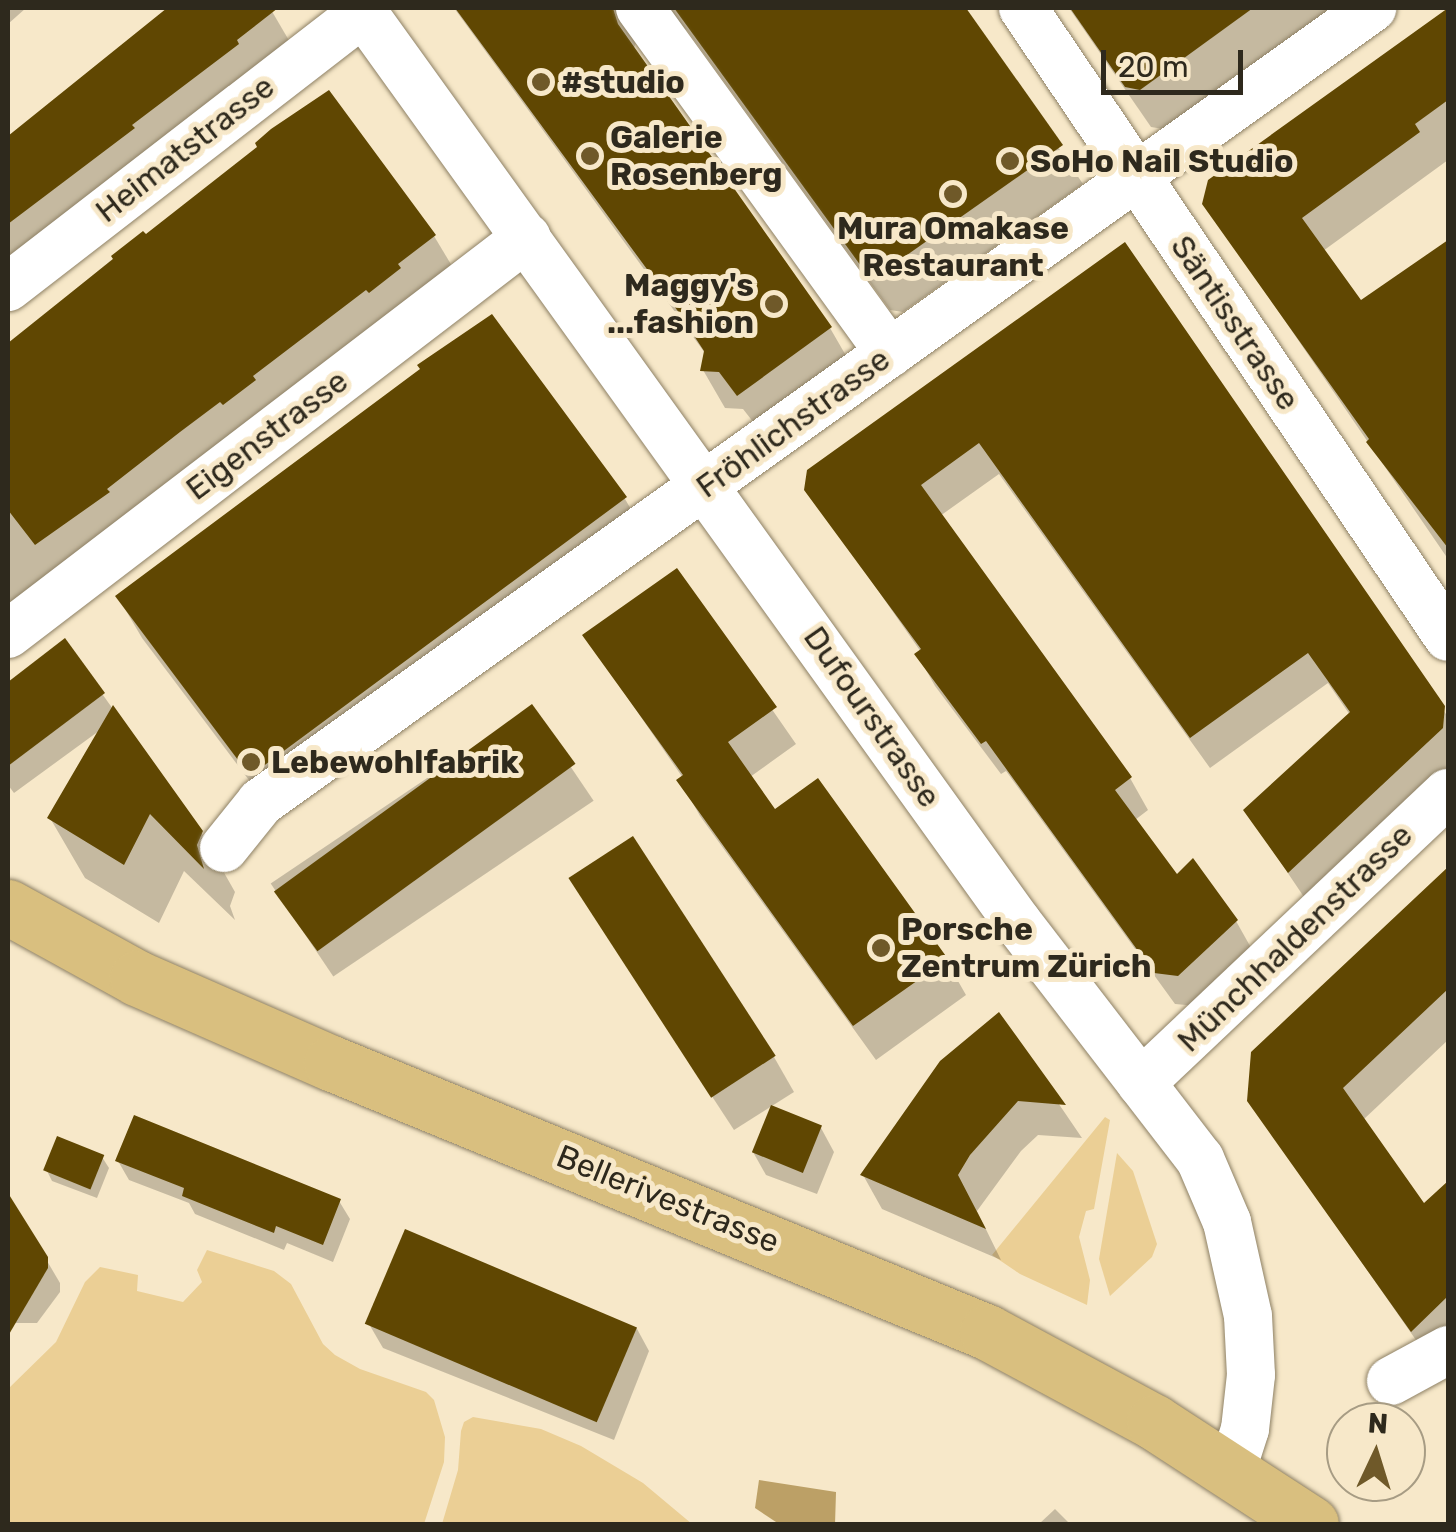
<!DOCTYPE html>
<html>
<head>
<meta charset="utf-8">
<style>
  body { margin:0 }
  #map { position:relative; width:1456px; height:1532px; overflow:hidden; background:#f7e8c9; font-family:Rubik,sans-serif }
  div>[style] { position:absolute }
  [style*='--x'] { left:calc(var(--x)*1px); top:calc(var(--y)*1px); width:calc(var(--w)*1px); rotate:calc(var(--a)*1deg) }
  .green>* { inset:0; background:#ebcf95 }
  .water>* { inset:0; background:#bca066 }
  .shadow>* { inset:0; background:#0003; transform-origin:0 0 }
  .building>* { inset:0; background:#604702; transform-origin:0 0 }
  .roads { filter:drop-shadow(0 0 2px #8e8165) drop-shadow(0 0 2px #8e8165) }
  .street>* { height:48px; margin:-24px; padding:0 24px; transform-origin:24px; border-radius:24px; background:#fff }
  .primary>* { height:55px; margin:-27.5px; padding:0 27.5px; transform-origin:27.5px; border-radius:27.5px; background:#d9bf7f }
  .dots>* { width:28px; height:28px; translate:-50% -50%; box-sizing:border-box; border:5px solid #f7e8c9; border-radius:50% }
  span { translate:-50% -50%; white-space:nowrap; text-align:center; line-height:1.15; -webkit-text-stroke:10px #f7e8c9; paint-order:stroke }
  .poi-label { font-size:32px; color:#2e291d; font-weight:700 }
  .left { translate:0 -50%; text-align:left }
  .right { translate:-100% -50%; text-align:right }
  .street-label { font-size:32px; color:#2e291d }
  .frame { position:absolute; inset:0; border:10px solid #2e291d; pointer-events:none }
  .north { position:absolute; left:1326px; top:1402px; width:100px; height:100px; box-sizing:border-box; background:#f7e8c9; border:2px solid #a79c84; border-radius:50%; rotate:4deg; font-size:28px; font-weight:700; line-height:40px; text-align:center; color:#2e291d }
  .north::after { content:''; display:block; margin:auto; width:35px; height:45px; background:#6f5929; clip-path:polygon(50% 0,100% 100%,50% 72%,0 100%) }
  .scale { position:absolute; left:1101px; top:50px; width:142px; height:45px; box-sizing:border-box; border:5px solid #2e291d; border-top:0; padding-left:12px; font-size:30px; line-height:35px; white-space:nowrap; color:#2e291d; -webkit-text-stroke:8px #f7e8c9; paint-order:stroke }
</style>
</head>
<body>
<div id="map">
  <div class="green">
    <div style="clip-path:polygon(1105px 1117px,1110px 1120px,1094px 1209px,1086px 1211px,1079px 1237px,1090px 1280px,1087px 1305px,1020px 1274px,992px 1255px)"></div>
    <div style="clip-path:polygon(1117px 1153px,1133px 1171px,1157px 1244px,1152px 1257px,1110px 1296px,1099px 1259px)"></div>
    <div style="clip-path:polygon(207px 1250px,274px 1271px,291px 1284px,323px 1344px,335px 1355px,360px 1369px,426px 1392px,434px 1400px,445px 1437px,444px 1462px,424px 1524px,8px 1524px,8px 1389px,56px 1342px,85px 1282px,100px 1267px,138px 1275px,137px 1291px,183px 1302px,202px 1282px,197px 1270px)"></div>
    <div style="clip-path:polygon(473px 1417px,541px 1429px,581px 1446px,643px 1483px,692px 1524px,442px 1524px,458px 1470px,461px 1431px,464px 1422px)"></div>
  </div>
  <div class="water">
    <div style="clip-path:polygon(759px 1480px,836px 1492px,835px 1524px,779px 1524px,755px 1508px)"></div>
  </div>
  <div class="shadow">
    <div style="clip-path:polygon(8px 8px,26px 8px,8px 24px)"></div>
    <div style="clip-path:polygon(171px 8px,270px 8px,294px 49px,8px 283px,8px 139px)"></div>
    <div style="clip-path:polygon(454px 8px,964px 8px,1083px 184px,903px 312px,890px 310px,687px 30px,661px 18px,644px 24px,633px 50px,830px 328px,852px 366px,761px 432px,743px 409px,725px 408px,703px 370px,706px 355px,702px 349px)"></div>
    <div style="clip-path:polygon(1069px 8px,1334px 8px,1163px 129px,1151px 127px)"></div>
    <div style="clip-path:polygon(1448px 9px,1448px 160px,1323px 251px,1361px 303px,1448px 243px,1448px 559px,1205px 204px,1211px 181px)"></div>
    <div style="clip-path:polygon(143px 234px,434px 236px,452px 266px,8px 609px,8px 345px)"></div>
    <div style="clip-path:polygon(1124px 246px,1448px 717px,1448px 770px,1308px 903px,1246px 811px,1350px 715px,1328px 683px,1210px 768px,999px 474px,940px 516px,1130px 778px,1148px 810px,1135px 820px,1176px 877px,1236px 921px,1254px 953px,1197px 1006px,1175px 1004px,1006px 771px,1001px 774px,935px 686px,917px 654px,921px 652px,807px 489px)"></div>
    <div style="clip-path:polygon(492px 317px,625px 499px,649px 540px,276px 816px,142px 638px,118px 597px)"></div>
    <div style="clip-path:polygon(676px 571px,796px 744px,750px 777px,775px 812px,946px 960px,966px 995px,876px 1060px,700px 816px,680px 780px,683px 778px,585px 636px)"></div>
    <div style="clip-path:polygon(65px 642px,201px 832px,235px 892px,230px 906px,235px 920px,184px 871px,159px 923px,85px 878px,50px 818px,103px 728px,14px 793px,8px 785px,8px 685px)"></div>
    <div style="left:531px;top:708px;width:112px;height:314px;rotate:56deg"></div>
    <div style="clip-path:polygon(1448px 870px,1448px 1040px,1363px 1120px,1424px 1208px,1448px 1185px,1448px 1347px,1432px 1363px,1249px 1101px,1253px 1053px)"></div>
    <div style="clip-path:polygon(592px 913px,774px 1057px,794px 1092px,734px 1130px)"></div>
    <div style="clip-path:polygon(999px 1016px,1082px 1138px,1038px 1135px,1021px 1151px,977px 1211px,1001px 1260px,882px 1209px,863px 1175px)"></div>
    <div style="clip-path:polygon(821px 1128px,834px 1152px,817px 1194px,766px 1175px,753px 1152px)"></div>
    <div style="clip-path:polygon(102px 1157px,109px 1168px,97px 1198px,52px 1181px,46px 1169px)"></div>
    <div style="clip-path:polygon(118px 1161px,339px 1201px,350px 1219px,333px 1262px,287px 1243px,284px 1250px,195px 1214px,189px 1203px,129px 1180px)"></div>
    <div style="clip-path:polygon(27px 1227px,60px 1283px,60px 1292px,37px 1323px,8px 1323px,8px 1228px)"></div>
    <div style="clip-path:polygon(369px 1324px,636px 1327px,649px 1351px,614px 1440px,383px 1348px)"></div>
    <div style="clip-path:polygon(1055px 1509px,1070px 1524px,1039px 1524px)"></div>
  </div>
  <div class="building">
    <div style="clip-path:polygon(167px 8px,278px 8px,237px 40px,239px 44px,132px 125px,135px 128px,8px 224px,8px 136px)"></div>
    <div style="clip-path:polygon(455px 8px,613px 8px,618px 24px,832px 327px,737px 396px,719px 372px,700px 371px,704px 351px,677px 310px)"></div>
    <div style="clip-path:polygon(674px 8px,966px 8px,1063px 145px,880px 274px,866px 273px)"></div>
    <div style="clip-path:polygon(1070px 8px,1253px 8px,1140px 90px,1125px 87px)"></div>
    <div style="clip-path:polygon(1448px 8px,1448px 100px,1415px 124px,1420px 132px,1302px 218px,1361px 300px,1448px 240px,1448px 548px,1366px 442px,1369px 439px,1202px 204px,1208px 180px)"></div>
    <div style="clip-path:polygon(329px 90px,436px 235px,398px 264px,401px 268px,369px 293px,366px 290px,253px 376px,256px 380px,223px 405px,220px 402px,180px 432px,107px 489px,110px 492px,35px 545px,8px 510px,8px 343px,113px 259px,111px 256px,143px 231px,146px 234px,257px 147px,255px 143px,271px 129px)"></div>
    <div style="clip-path:polygon(1125px 242px,1445px 706px,1443px 728px,1288px 873px,1243px 810px,1350px 712px,1308px 653px,1190px 738px,979px 443px,921px 485px,1132px 777px,1115px 790px,1177px 874px,1193px 858px,1238px 920px,1178px 976px,1154px 973px,986px 741px,981px 744px,914px 654px,921px 649px,804px 490px,807px 470px)"></div>
    <div style="clip-path:polygon(492px 314px,627px 497px,250px 776px,115px 596px,420px 369px,417px 365px)"></div>
    <div style="clip-path:polygon(677px 568px,777px 707px,728px 742px,775px 809px,818px 778px,948px 959px,853px 1026px,676px 780px,683px 775px,582px 635px)"></div>
    <div style="clip-path:polygon(65px 638px,105px 693px,8px 766px,8px 682px)"></div>
    <div style="left:532px;top:704px;width:74px;height:319px;rotate:54deg"></div>
    <div style="clip-path:polygon(113px 705px,203px 831px,197px 845px,204px 869px,150px 814px,124px 865px,47px 818px)"></div>
    <div style="left:633px;top:836px;width:262px;height:77px;rotate:57deg"></div>
    <div style="clip-path:polygon(1448px 867px,1448px 989px,1343px 1088px,1424px 1203px,1448px 1181px,1448px 1296px,1411px 1332px,1247px 1101px,1251px 1052px)"></div>
    <div style="clip-path:polygon(999px 1012px,1066px 1105px,1018px 1101px,970px 1155px,958px 1175px,986px 1229px,860px 1175px,940px 1061px)"></div>
    <div style="left:771px;top:1105px;width:55px;height:51px;rotate:22deg"></div>
    <div style="clip-path:polygon(134px 1115px,341px 1199px,323px 1245px,276px 1226px,274px 1233px,182px 1196px,184px 1188px,115px 1161px)"></div>
    <div style="left:57px;top:1136px;width:51px;height:37px;rotate:22deg"></div>
    <div style="clip-path:polygon(8px 1193px,48px 1257px,48px 1268px,8px 1336px)"></div>
    <div style="left:405px;top:1229px;width:252px;height:103px;rotate:23deg"></div>
  </div>
  <div class="roads">
    <div class="street">
      <div style="--x:360;--y:8;--w:1127;--a:54.28"></div>
      <div style="--x:1018;--y:923;--w:298;--a:52.4"></div>
      <div style="--x:1200;--y:1159;--w:69;--a:66.8"></div>
      <div style="--x:1227;--y:1222;--w:96;--a:77.4"></div>
      <div style="--x:1248;--y:1316;--w:59;--a:87.1"></div>
      <div style="--x:1251;--y:1375;--w:54;--a:96.3"></div>
      <div style="--x:1245;--y:1429;--w:46;--a:107.7"></div>
      <div style="--x:640;--y:8;--w:426;--a:54.1"></div>
      <div style="--x:1023;--y:8;--w:759;--a:55.95"></div>
      <div style="--x:8;--y:287;--w:448;--a:-37.7"></div>
      <div style="--x:8;--y:634;--w:653;--a:-37.41"></div>
      <div style="--x:224;--y:848;--w:59;--a:-51.2"></div>
      <div style="--x:261;--y:802;--w:1366;--a:-35.55"></div>
      <div style="--x:1141;--y:1083;--w:422;--a:-43.4"></div>
      <div style="--x:1391;--y:1381;--w:65;--a:-28.5"></div>
    </div>
    <div class="primary">
      <div style="--x:8;--y:907;--w:147;--a:28.8"></div>
      <div style="--x:137;--y:978;--w:212;--a:23.7"></div>
      <div style="--x:331;--y:1063;--w:709;--a:22.3"></div>
      <div style="--x:987;--y:1332;--w:190;--a:28.3"></div>
      <div style="--x:1154;--y:1422;--w:187;--a:33"></div>
    </div>
  </div>
  <div class="dots">
    <div style="left:541px;top:82px;background:#6f5929"></div>
    <div style="left:590px;top:156px;background:#6f5929"></div>
    <div style="left:1010px;top:161px;background:#6f5929"></div>
    <div style="left:953px;top:194px;background:#6f5929"></div>
    <div style="left:774px;top:304px;background:#6f5929"></div>
    <div style="left:251px;top:762px;background:#6f5929"></div>
    <div style="left:881px;top:948px;background:#6f5929"></div>
  </div>
  <div class="poi-label">
    <span class="left" style="left:561px;top:82px">#studio</span>
    <span class="left" style="left:610px;top:156px">Galerie<br>Rosenberg</span>
    <span class="left" style="left:1030px;top:161px">SoHo Nail Studio</span>
    <span style="left:953px;top:247px">Mura Omakase<br>Restaurant</span>
    <span class="right" style="left:754px;top:304px">Maggy's<br>...fashion</span>
    <span class="left" style="left:271px;top:762px">Lebewohlfabrik</span>
    <span class="left" style="left:901px;top:948px">Porsche<br>Zentrum Zürich</span>
  </div>
  <div class="street-label">
    <span style="left:185px;top:149px;rotate:-38deg">Heimatstrasse</span>
    <span style="left:1235px;top:323px;rotate:56deg">Säntisstrasse</span>
    <span style="left:793px;top:423px;rotate:-36deg">Fröhlichstrasse</span>
    <span style="left:267px;top:435px;rotate:-37deg">Eigenstrasse</span>
    <span style="left:872px;top:717px;rotate:55deg">Dufourstrasse</span>
    <span style="left:1295px;top:938px;rotate:-44deg">Münchhaldenstrasse</span>
    <span style="left:668px;top:1199px;rotate:22deg">Bellerivestrasse</span>
  </div>
  <div class="frame"></div>
  <div class="north">N</div>
  <div class="scale">20 m</div>
</div>
</body>
</html>
